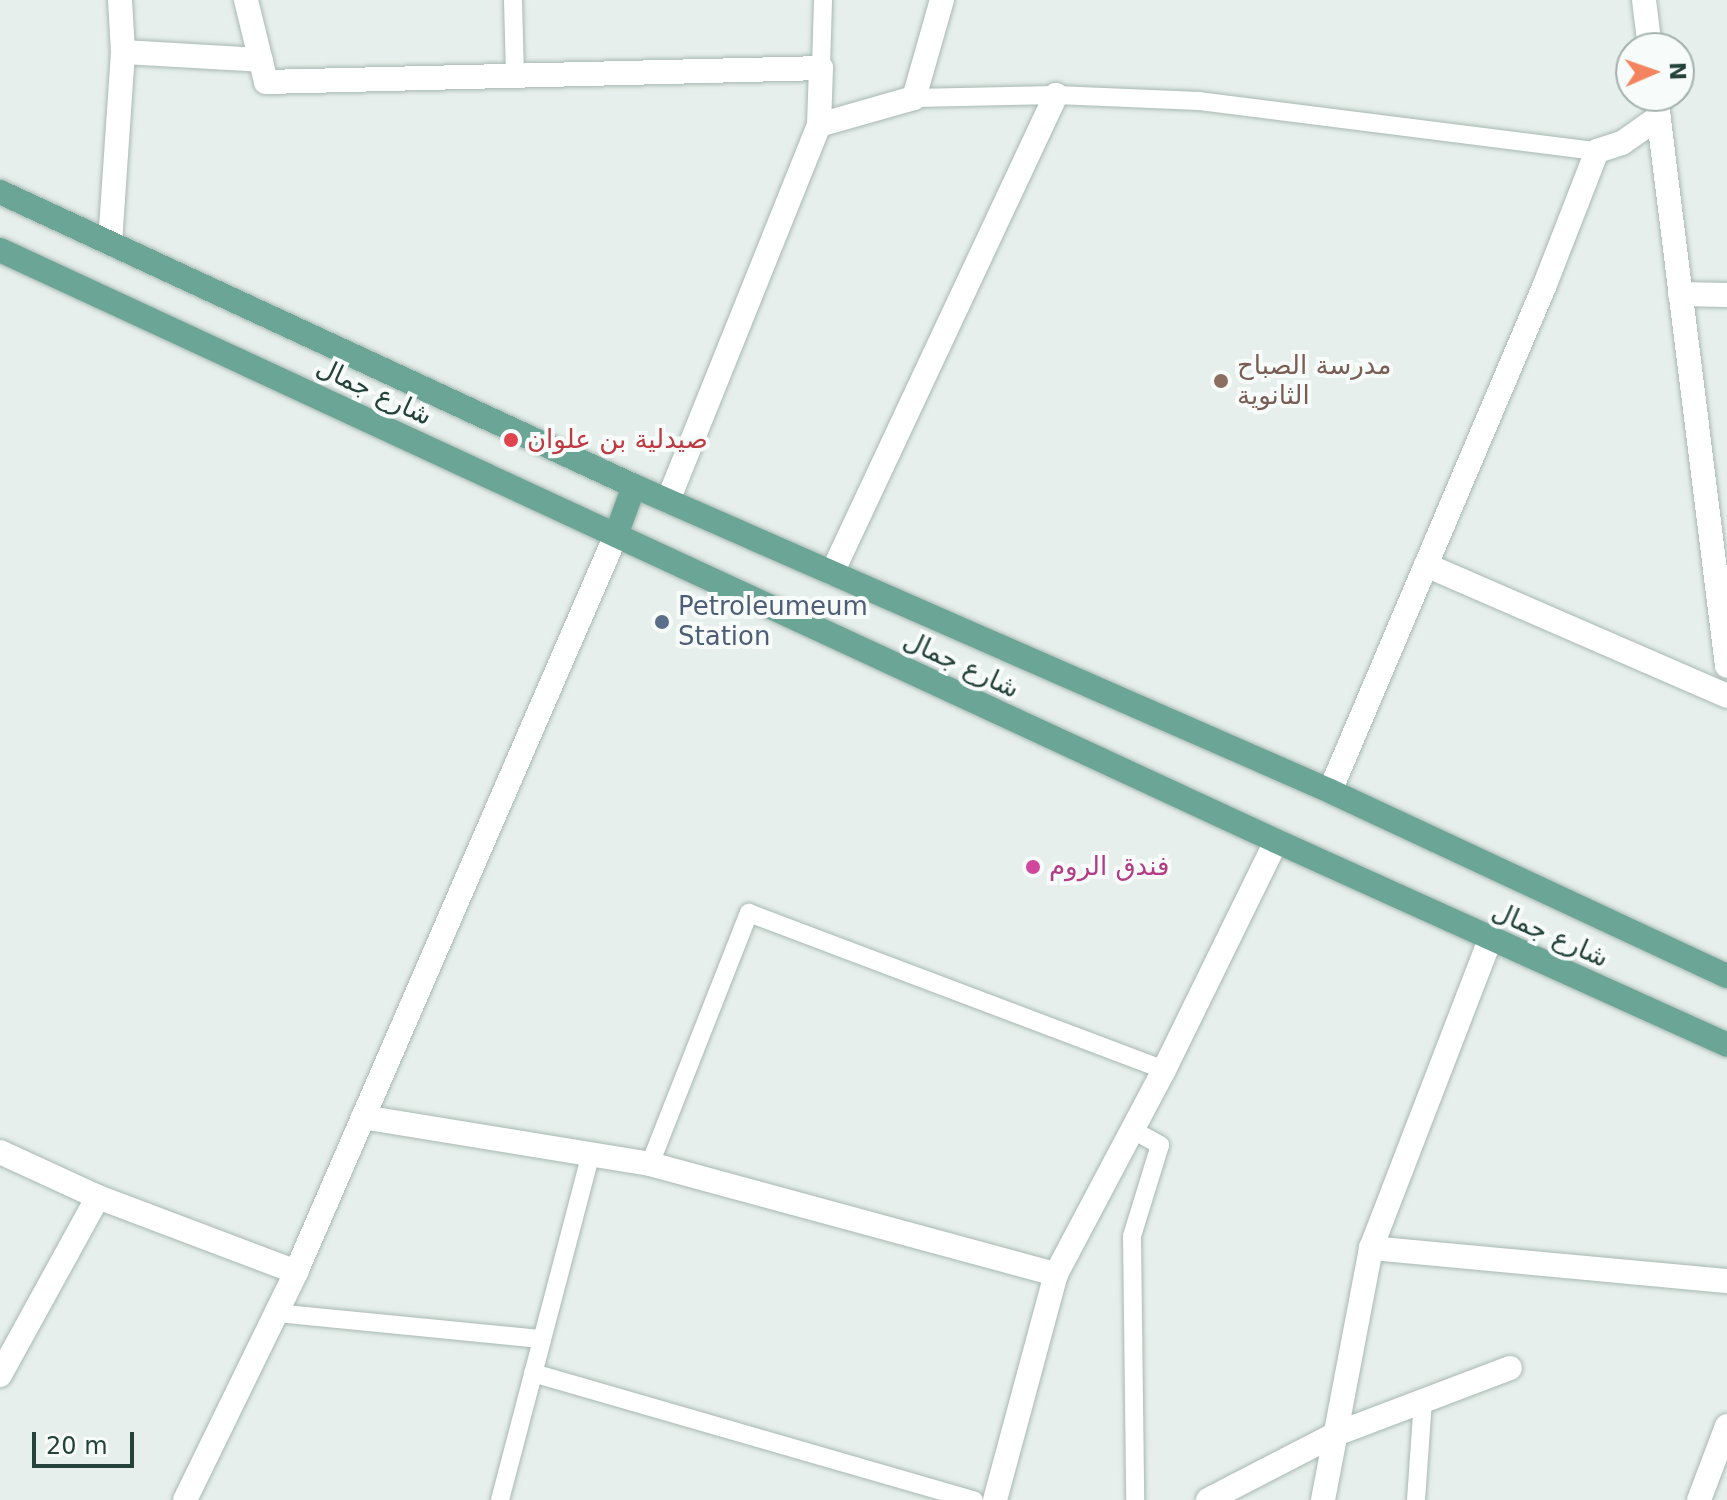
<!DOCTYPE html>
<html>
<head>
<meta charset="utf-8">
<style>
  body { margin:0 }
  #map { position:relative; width:1727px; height:1500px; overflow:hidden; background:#e6efeb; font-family:"DejaVu Sans",Cairo,sans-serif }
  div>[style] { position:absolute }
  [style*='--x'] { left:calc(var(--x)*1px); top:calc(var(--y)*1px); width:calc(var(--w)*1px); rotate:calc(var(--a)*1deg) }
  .roads { filter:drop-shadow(0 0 2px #a8b8b2) drop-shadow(0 0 2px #a8b8b2) }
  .lane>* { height:18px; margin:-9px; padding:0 9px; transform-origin:9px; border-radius:9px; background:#fff }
  .street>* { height:24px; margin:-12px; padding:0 12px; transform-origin:12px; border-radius:12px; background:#fff }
  .secondary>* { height:24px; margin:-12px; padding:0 12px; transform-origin:12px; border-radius:12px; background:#fff }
  .primary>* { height:24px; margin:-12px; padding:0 12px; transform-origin:12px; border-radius:12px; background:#6aa596 }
  .dots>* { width:22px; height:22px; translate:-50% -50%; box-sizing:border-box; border:4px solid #f7fbf9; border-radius:50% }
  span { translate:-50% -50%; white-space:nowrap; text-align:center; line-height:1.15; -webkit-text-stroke:8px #f7fbf9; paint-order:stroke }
  .education-label { font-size:26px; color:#785e54 }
  .left { translate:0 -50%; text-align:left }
  .street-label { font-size:26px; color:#24423a }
  .health-label { font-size:26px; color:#be3a42 }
  .service-label { font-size:26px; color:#4e5e75 }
  .hotel-label { font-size:26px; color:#b23c85 }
  .north { position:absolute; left:1615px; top:32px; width:80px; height:80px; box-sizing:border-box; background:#f7fbf9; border:2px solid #a3b1ad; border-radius:50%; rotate:88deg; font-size:22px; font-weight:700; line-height:32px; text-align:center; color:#24423a }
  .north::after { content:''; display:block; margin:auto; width:28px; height:36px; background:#f4845f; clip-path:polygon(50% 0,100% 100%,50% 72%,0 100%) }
  .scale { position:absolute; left:32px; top:1432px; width:102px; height:36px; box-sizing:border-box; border:4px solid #24423a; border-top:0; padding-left:10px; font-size:24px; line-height:28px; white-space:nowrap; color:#24423a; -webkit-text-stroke:6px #f7fbf9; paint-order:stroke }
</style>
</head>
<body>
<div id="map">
  <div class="roads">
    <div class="lane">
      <div style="--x:513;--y:0;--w:76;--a:88.5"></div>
      <div style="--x:821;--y:68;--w:68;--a:-88.3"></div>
      <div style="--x:914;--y:98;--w:142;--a:-1.2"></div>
      <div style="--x:1056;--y:95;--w:143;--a:2.4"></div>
      <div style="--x:1199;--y:101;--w:401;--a:7.2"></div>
      <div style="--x:1133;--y:1130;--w:31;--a:29"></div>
      <div style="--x:1160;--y:1145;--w:95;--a:107.1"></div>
      <div style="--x:1132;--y:1236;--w:264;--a:89.3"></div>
      <div style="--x:650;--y:1164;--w:270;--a:-68.5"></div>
      <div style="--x:749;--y:913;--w:444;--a:20.7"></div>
      <div style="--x:276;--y:1313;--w:267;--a:5.6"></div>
      <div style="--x:533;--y:1373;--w:459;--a:16.1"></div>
      <div style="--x:500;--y:1500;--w:358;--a:-75.3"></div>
      <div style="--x:1416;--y:1500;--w:99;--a:-86"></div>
    </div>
    <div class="street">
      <div style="--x:246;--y:0;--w:84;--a:76.3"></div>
      <div style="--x:266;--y:82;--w:555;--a:-1.44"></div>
      <div style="--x:821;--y:68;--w:57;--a:92"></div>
      <div style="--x:819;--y:125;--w:405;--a:111.9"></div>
      <div style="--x:123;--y:52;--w:138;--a:3.3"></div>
      <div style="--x:819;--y:125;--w:99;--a:-15.9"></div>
      <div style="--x:914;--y:98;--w:102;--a:-74.1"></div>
      <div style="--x:110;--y:243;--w:191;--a:-86.1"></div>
      <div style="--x:123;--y:52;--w:52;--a:-93.3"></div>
      <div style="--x:1680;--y:294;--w:47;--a:1.2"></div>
      <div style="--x:1426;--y:565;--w:328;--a:23.5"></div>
      <div style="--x:832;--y:573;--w:528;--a:-64.89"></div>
      <div style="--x:1330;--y:791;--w:548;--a:-66.99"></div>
      <div style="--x:1544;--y:287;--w:146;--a:-68.7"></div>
      <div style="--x:1597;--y:151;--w:26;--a:-18"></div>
      <div style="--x:1622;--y:143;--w:45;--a:-35.1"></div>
      <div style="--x:363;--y:1117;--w:291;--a:9.3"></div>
      <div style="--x:650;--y:1164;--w:421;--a:15.2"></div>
      <div style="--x:0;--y:1152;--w:108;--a:24.7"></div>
      <div style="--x:98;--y:1197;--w:212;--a:20.7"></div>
      <div style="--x:1371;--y:1248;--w:358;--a:5.3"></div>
      <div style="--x:0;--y:1375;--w:203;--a:-61.2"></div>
      <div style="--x:185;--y:1500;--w:254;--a:-64"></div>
      <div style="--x:296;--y:1272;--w:803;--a:-66.53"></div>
      <div style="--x:995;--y:1500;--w:234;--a:-74.9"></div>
      <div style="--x:1056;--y:1274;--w:231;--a:-62.1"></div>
      <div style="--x:1164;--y:1070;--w:255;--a:-63.9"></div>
      <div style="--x:1208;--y:1500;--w:144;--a:-27.3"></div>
      <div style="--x:1336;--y:1434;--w:186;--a:-20.8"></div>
      <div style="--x:1323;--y:1500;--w:257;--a:-79.2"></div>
      <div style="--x:1371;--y:1248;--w:331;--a:-68.9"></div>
      <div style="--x:1699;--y:1500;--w:79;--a:-69.3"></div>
    </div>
    <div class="secondary">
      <div style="--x:1644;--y:0;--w:48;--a:82.9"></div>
      <div style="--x:1656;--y:96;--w:574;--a:82.9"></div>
    </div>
    <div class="primary">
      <div style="--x:0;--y:192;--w:699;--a:24.88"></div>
      <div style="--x:634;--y:486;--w:760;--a:23.66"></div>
      <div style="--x:1330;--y:791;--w:438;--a:25"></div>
      <div style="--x:0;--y:250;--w:1406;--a:24.85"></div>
      <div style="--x:1276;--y:841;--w:495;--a:24.3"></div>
      <div style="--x:616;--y:535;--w:52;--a:-69.8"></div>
    </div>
  </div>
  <div class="dots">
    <div style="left:1221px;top:381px;background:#8d6e63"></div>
    <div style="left:511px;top:440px;background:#e0444e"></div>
    <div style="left:662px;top:622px;background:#5c6f8a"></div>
    <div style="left:1033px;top:867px;background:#d1479c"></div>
  </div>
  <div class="education-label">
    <span class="left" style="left:1237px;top:381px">مدرسة الصباح<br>الثانوية</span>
  </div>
  <div class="street-label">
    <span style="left:374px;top:392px;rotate:25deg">شارع جمال</span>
    <span style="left:961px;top:665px;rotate:25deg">شارع جمال</span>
    <span style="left:1550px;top:935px;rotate:24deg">شارع جمال</span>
  </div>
  <div class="health-label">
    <span class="left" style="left:527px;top:440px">صيدلية بن علوان</span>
  </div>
  <div class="service-label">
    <span class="left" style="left:678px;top:622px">Petroleumeum<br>Station</span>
  </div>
  <div class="hotel-label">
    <span class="left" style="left:1049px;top:867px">فندق الروم</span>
  </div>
  <div class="north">N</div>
  <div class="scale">20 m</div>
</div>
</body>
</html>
